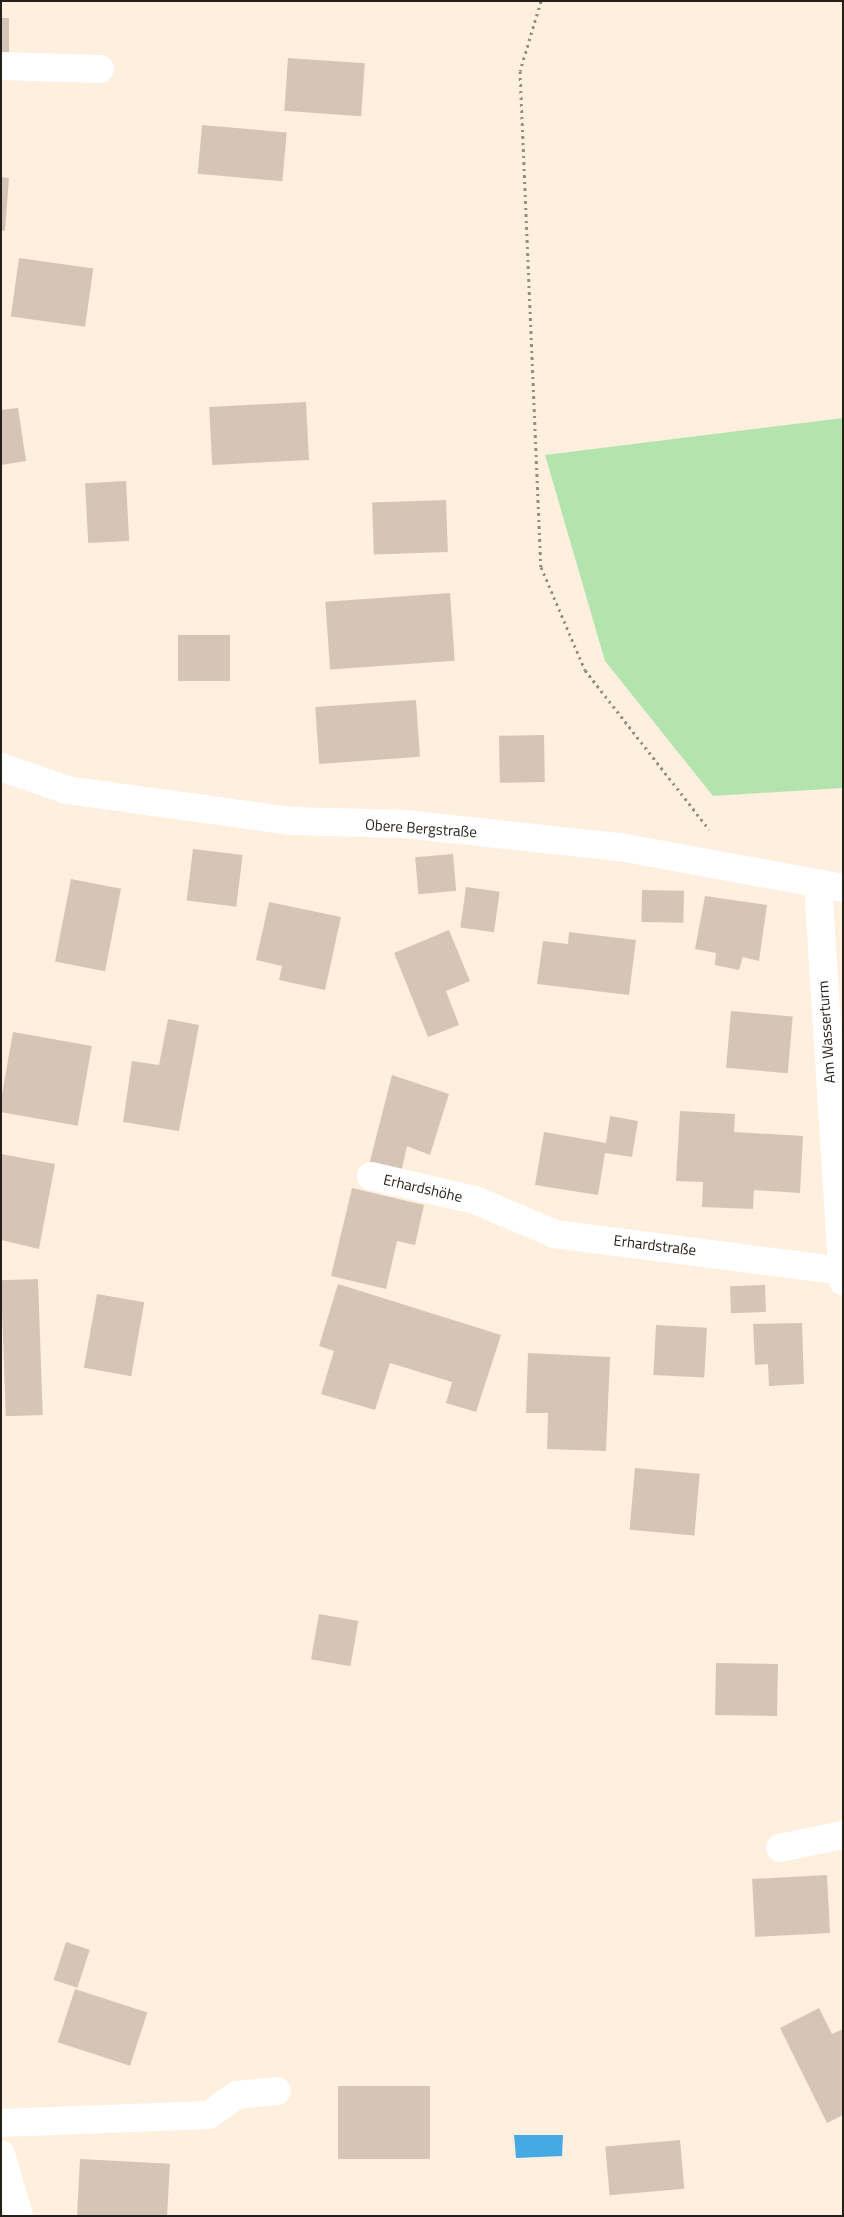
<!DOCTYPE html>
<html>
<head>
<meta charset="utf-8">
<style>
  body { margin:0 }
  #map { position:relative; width:844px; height:2217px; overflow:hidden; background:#ffefdf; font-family:"Titillium Web",sans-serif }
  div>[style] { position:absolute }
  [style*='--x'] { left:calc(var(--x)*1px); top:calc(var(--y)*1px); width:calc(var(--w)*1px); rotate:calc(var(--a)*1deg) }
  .green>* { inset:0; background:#b4e4ad }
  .water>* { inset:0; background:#45aae2 }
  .building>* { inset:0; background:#d5c5b6; transform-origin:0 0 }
  .path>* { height:3px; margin-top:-1.5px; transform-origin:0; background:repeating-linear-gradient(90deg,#978c81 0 2.5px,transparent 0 6.5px) }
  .minor>* { height:28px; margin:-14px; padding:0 14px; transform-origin:14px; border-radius:14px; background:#fff }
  span { translate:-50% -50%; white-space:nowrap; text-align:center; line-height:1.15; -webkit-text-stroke:4px #fff; paint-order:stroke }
  .street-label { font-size:15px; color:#251f1a }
  .frame { position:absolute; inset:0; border:2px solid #251f1a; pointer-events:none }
</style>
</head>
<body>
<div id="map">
  <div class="green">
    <div style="clip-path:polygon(843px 418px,843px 788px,713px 796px,605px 661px,545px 455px)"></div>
  </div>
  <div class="water">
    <div style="clip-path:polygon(514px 2135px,563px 2135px,562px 2156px,516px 2158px)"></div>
  </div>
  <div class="building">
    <div style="left:1px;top:18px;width:8px;height:36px"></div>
    <div style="left:288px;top:58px;width:77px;height:53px;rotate:4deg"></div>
    <div style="left:202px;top:125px;width:85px;height:49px;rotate:5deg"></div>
    <div style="clip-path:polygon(1px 177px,9px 178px,5px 231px,1px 230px)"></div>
    <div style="left:19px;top:258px;width:75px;height:59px;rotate:8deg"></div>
    <div style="left:306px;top:402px;width:58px;height:97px;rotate:87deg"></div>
    <div style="clip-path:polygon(18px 408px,26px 461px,1px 465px,1px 410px)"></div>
    <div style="left:126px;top:481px;width:60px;height:41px;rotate:87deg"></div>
    <div style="left:446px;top:500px;width:52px;height:74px;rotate:88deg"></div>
    <div style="left:450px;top:593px;width:68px;height:125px;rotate:86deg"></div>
    <div style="left:178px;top:635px;width:52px;height:46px"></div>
    <div style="left:416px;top:700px;width:57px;height:101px;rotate:86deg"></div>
    <div style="left:544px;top:735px;width:47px;height:45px;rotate:89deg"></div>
    <div style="left:193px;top:849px;width:50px;height:52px;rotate:7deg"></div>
    <div style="left:453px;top:854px;width:37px;height:38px;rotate:85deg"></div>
    <div style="left:71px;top:879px;width:51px;height:84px;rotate:11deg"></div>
    <div style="left:466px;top:887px;width:34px;height:41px;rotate:8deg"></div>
    <div style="left:642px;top:890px;width:42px;height:32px;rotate:1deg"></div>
    <div style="clip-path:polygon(705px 896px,767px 905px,759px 961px,743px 957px,739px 970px,715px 965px,716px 953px,695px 949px)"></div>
    <div style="clip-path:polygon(269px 902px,341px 917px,325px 990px,279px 980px,282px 966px,256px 960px)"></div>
    <div style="clip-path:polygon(449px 930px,470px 981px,446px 991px,459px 1025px,428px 1037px,394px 953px)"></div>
    <div style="clip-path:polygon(569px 932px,636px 940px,629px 995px,537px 984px,543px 941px,568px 944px)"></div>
    <div style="left:731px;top:1011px;width:62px;height:57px;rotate:5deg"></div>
    <div style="clip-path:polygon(168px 1019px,199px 1025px,179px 1131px,123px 1122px,132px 1061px,159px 1065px)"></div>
    <div style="left:13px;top:1032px;width:80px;height:81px;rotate:10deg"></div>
    <div style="clip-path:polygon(392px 1075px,449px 1094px,430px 1155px,407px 1146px,401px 1173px,369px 1165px)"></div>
    <div style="clip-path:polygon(680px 1111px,735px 1114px,734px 1132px,803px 1136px,800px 1193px,754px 1190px,753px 1209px,702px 1207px,703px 1182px,676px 1181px)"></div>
    <div style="clip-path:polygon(610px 1116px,638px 1121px,632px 1157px,605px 1153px,598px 1195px,535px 1185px,544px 1132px,606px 1143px)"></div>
    <div style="clip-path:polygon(1px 1154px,55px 1164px,39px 1249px,1px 1240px)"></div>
    <div style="clip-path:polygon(352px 1188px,424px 1205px,415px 1245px,397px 1241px,386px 1289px,331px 1276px)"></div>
    <div style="left:38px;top:1279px;width:136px;height:37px;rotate:88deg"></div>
    <div style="clip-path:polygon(338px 1284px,501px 1335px,476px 1412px,446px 1403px,452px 1382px,390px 1363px,375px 1410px,321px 1394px,334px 1351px,319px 1346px)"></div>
    <div style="left:765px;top:1285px;width:27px;height:35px;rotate:88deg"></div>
    <div style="left:97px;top:1294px;width:48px;height:75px;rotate:10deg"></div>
    <div style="clip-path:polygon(802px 1323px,804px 1384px,769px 1386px,768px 1364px,755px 1365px,753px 1324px)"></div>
    <div style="left:656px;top:1325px;width:51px;height:50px;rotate:3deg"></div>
    <div style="clip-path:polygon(528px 1353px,610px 1357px,606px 1451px,547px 1449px,548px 1413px,526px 1413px)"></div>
    <div style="left:635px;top:1468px;width:65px;height:62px;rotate:5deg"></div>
    <div style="left:319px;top:1614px;width:40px;height:46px;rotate:10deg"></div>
    <div style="left:716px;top:1663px;width:62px;height:52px;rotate:1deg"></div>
    <div style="left:827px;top:1875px;width:58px;height:75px;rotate:87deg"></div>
    <div style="left:66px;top:1942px;width:25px;height:40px;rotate:18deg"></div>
    <div style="left:75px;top:1989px;width:76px;height:56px;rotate:18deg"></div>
    <div style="clip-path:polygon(819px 2008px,832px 2034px,843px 2029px,843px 2115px,827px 2123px,780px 2028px)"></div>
    <div style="left:338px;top:2086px;width:92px;height:73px"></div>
    <div style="left:680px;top:2140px;width:49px;height:75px;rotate:85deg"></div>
    <div style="left:80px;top:2159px;width:90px;height:56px;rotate:3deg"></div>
  </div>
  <div class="path">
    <div style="--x:541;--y:1;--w:73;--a:106.7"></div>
    <div style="--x:520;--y:71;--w:496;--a:87.6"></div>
    <div style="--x:541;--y:567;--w:112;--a:66.9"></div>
    <div style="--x:585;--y:670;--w:202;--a:52.1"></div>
  </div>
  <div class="minor">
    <div style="--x:1;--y:66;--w:99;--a:1.7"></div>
    <div style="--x:1;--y:767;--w:70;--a:19.2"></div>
    <div style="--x:67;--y:790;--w:226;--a:7.9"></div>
    <div style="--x:291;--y:821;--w:113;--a:1.5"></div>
    <div style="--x:404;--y:824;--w:217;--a:6.1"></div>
    <div style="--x:620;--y:847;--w:227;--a:10.4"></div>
    <div style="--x:818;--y:883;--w:399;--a:86.4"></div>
    <div style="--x:371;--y:1176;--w:107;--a:13"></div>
    <div style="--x:475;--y:1200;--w:87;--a:23"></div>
    <div style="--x:555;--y:1234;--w:290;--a:7.3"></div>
    <div style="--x:780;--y:1848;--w:64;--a:-11.7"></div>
    <div style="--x:1;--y:2123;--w:208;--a:-2.2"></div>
    <div style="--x:209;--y:2115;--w:34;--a:-36"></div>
    <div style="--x:237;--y:2095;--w:40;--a:-5.7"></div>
    <div style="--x:1;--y:2154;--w:65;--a:73.8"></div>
  </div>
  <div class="street-label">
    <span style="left:421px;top:828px;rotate:4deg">Obere Bergstraße</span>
    <span style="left:826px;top:1032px;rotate:-94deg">Am Wasserturm</span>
    <span style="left:423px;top:1188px;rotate:13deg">Erhardshöhe</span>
    <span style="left:655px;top:1245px;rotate:7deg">Erhardstraße</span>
  </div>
  <div class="frame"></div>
</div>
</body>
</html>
